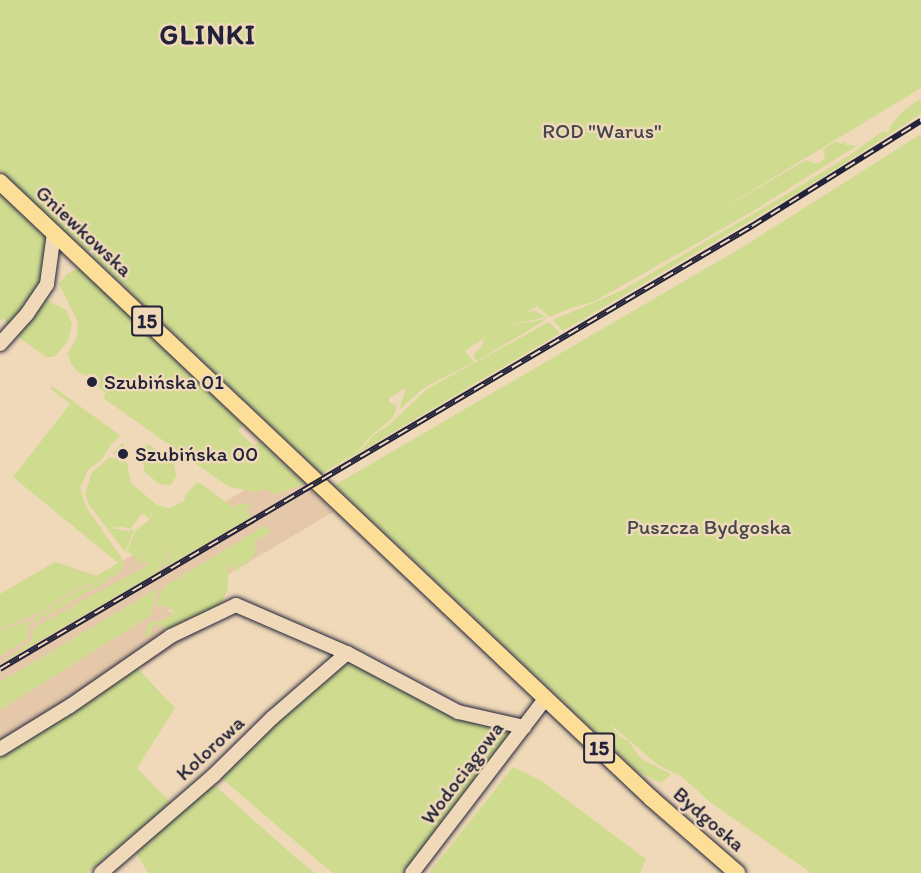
<!DOCTYPE html>
<html>
<head>
<meta charset="utf-8">
<style>
  body { margin:0 }
  #map { position:relative; width:921px; height:873px; overflow:hidden; background:#efd9b8; font-family:Itim,sans-serif }
  div>[style] { position:absolute }
  [style*='--x'] { left:calc(var(--x)*1px); top:calc(var(--y)*1px); width:calc(var(--w)*1px); rotate:calc(var(--a)*1deg) }
  .built>* { inset:0; background:#e5c8aa }
  .green>* { inset:0; background:#cfdc90 }
  .roads { filter:drop-shadow(0 0 2px #22223b) drop-shadow(0 0 2px #22223b) }
  .minor>* { height:14px; margin:-7px; padding:0 7px; transform-origin:7px; border-radius:7px; background:#efd9b8 }
  .major>* { height:16px; margin:-8px; padding:0 8px; transform-origin:8px; border-radius:8px; background:#fcde96 }
  .rail>* { height:6px; margin-top:-3px; transform-origin:0; background:repeating-linear-gradient(90deg,#efd9b8 0 11px,#22223b 0 22px); box-sizing:border-box; border-block:2px solid #22223b }
  .dots>* { width:16px; height:16px; translate:-50% -50%; box-sizing:border-box; border:3px solid #efd9b8; border-radius:50% }
  span { translate:-50% -50%; white-space:nowrap; text-align:center; line-height:1.15; -webkit-text-stroke:5px #efd9b8; paint-order:stroke }
  .shield-label span { padding:2px 4px; background:#efd9b8; border:2px solid; border-radius:4px; -webkit-text-stroke-width:0 }
  .shield-label { font-size:20px; color:#22223b; font-weight:700 }
  .park-label { font-size:21px; color:#45474c }
  .street-label { font-size:21px; color:#22223b }
  .poi-label { font-size:21px; color:#22223b }
  .left { translate:0 -50%; text-align:left }
  .district-label { font-size:27px; color:#22223b; font-weight:700; letter-spacing:1.5px }
</style>
</head>
<body>
<div id="map">
  <div class="built">
    <div style="clip-path:polygon(286px 466px,333px 512px,168px 610px,206px 629px,0 751px,0 594px,55px 562px,97px 576px)"></div>
  </div>
  <div class="green">
    <div style="clip-path:polygon(0 0,921px 0,921px 88px,715px 213px,806px 160px,817px 164px,822px 161px,825px 156px,823px 149px,837px 141px,840px 144px,847px 141px,845px 145px,858px 145px,750px 213px,593px 302px,571px 308px,550px 317px,537px 306px,527px 312px,536px 311px,546px 317px,504px 326px,547px 319px,477px 361px,473px 355px,482px 346px,484px 338px,465px 351px,474px 362px,424px 388px,399px 410px,406px 388px,389px 398px,389px 402px,397px 406px,393px 418px,371px 436px,358px 451px,322px 474px,93px 256px,100px 244px,87px 252px,0 170px)"></div>
    <div style="clip-path:polygon(921px 98px,921px 114px,808px 187px,563px 331px,553px 320px,621px 291px,777px 200px,850px 155px,884px 130px,885px 133px,889px 132px,890px 126px,903px 111px)"></div>
    <div style="clip-path:polygon(921px 134px,921px 873px,811px 873px,710px 802px,682px 777px,658px 765px,610px 724px,620px 737px,629px 741px,640px 758px,671px 774px,661px 783px,637px 771px,335px 485px,741px 248px)"></div>
    <div style="clip-path:polygon(0 195px,47px 239px,44px 268px,41px 266px,44px 269px,37px 292px,11px 324px,6px 324px,5px 318px,0 321px)"></div>
    <div style="clip-path:polygon(79px 268px,243px 425px,238px 431px,254px 446px,259px 441px,304px 484px,274px 495px,267px 489px,256px 492px,229px 487px,103px 398px,106px 393px,97px 386px,99px 383px,77px 371px,71px 364px,68px 353px,77px 337px,78px 323px,59px 284px,67px 274px)"></div>
    <div style="clip-path:polygon(45px 299px,66px 310px,72px 324px,68px 341px,54px 357px,46px 357px,13px 333px)"></div>
    <div style="clip-path:polygon(549px 322px,560px 333px,335px 467px,363px 448px,373px 436px,389px 425px,427px 389px)"></div>
    <div style="clip-path:polygon(52px 386px,121px 436px,112px 443px,102px 459px,88px 470px,80px 488px,86px 507px,121px 557px,123px 565px,118px 574px,102px 581px,110px 580px,40px 619px,34px 625px,35px 617px,47px 611px,77px 589px,87px 588px,101px 581px,76px 588px,45px 610px,0 629px,0 594px,55px 562px,96px 576px,118px 563px,13px 477px,70px 404px,51px 389px)"></div>
    <div style="clip-path:polygon(123px 442px,131px 483px,157px 505px,148px 519px,146px 515px,141px 514px,131px 529px,122px 527px,111px 528px,128px 531px,135px 529px,125px 552px,89px 505px,85px 494px,92px 472px,110px 457px,115px 459px,116px 455px,112px 453px)"></div>
    <div style="clip-path:polygon(150px 445px,174px 463px,176px 476px,171px 485px,159px 484px,145px 472px,140px 452px,144px 446px)"></div>
    <div style="clip-path:polygon(200px 483px,234px 508px,240px 503px,253px 506px,246px 510px,251px 517px,164px 568px,167px 562px,167px 535px,165px 562px,158px 572px,0 664px,31px 641px,34px 629px,46px 621px,148px 565px,146px 561px,137px 566px,140px 559px,136px 559px,127px 550px,136px 530px,148px 521px,157px 505px,169px 508px,170px 510px,170px 508px,184px 501px,185px 496px,195px 484px)"></div>
    <div style="clip-path:polygon(266px 525px,270px 533px,256px 541px,254px 558px,246px 560px,247px 565px,237px 565px,240px 569px,236px 571px,234px 567px,228px 566px,228px 589px,221px 604px,153px 642px,165px 632px,163px 626px,156px 624px,152px 628px,151px 636px,145px 638px,148px 623px,163px 620px,175px 613px,168px 607px,155px 606px,165px 586px)"></div>
    <div style="clip-path:polygon(158px 588px,150px 616px,0 710px,0 682px)"></div>
    <div style="clip-path:polygon(30px 620px,27px 639px,0 656px,0 631px)"></div>
    <div style="clip-path:polygon(357px 664px,512px 729px,412px 873px,332px 873px,218px 775px,319px 681px,342px 666px)"></div>
    <div style="clip-path:polygon(136px 667px,175px 708px,137px 768px,171px 803px,87px 873px,0 873px,0 754px,101px 693px)"></div>
    <div style="clip-path:polygon(513px 767px,540px 780px,646px 859px,640px 873px,429px 873px)"></div>
    <div style="clip-path:polygon(211px 782px,295px 857px,315px 873px,148px 873px,134px 849px)"></div>
  </div>
  <div class="roads">
    <div class="minor">
      <div style="--x:0;--y:344;--w:40;--a:-48"></div>
      <div style="--x:27;--y:314;--w:36;--a:-56"></div>
      <div style="--x:47;--y:284;--w:51;--a:-82.2"></div>
      <div style="--x:0;--y:749;--w:82;--a:-31.6"></div>
      <div style="--x:70;--y:706;--w:123;--a:-34.7"></div>
      <div style="--x:171;--y:636;--w:72;--a:-25.5"></div>
      <div style="--x:236;--y:605;--w:121;--a:23.4"></div>
      <div style="--x:347;--y:653;--w:126;--a:28"></div>
      <div style="--x:458;--y:712;--w:68;--a:12.8"></div>
      <div style="--x:101;--y:873;--w:148;--a:-40.9"></div>
      <div style="--x:213;--y:776;--w:83;--a:-44.5"></div>
      <div style="--x:272;--y:718;--w:99;--a:-40.9"></div>
      <div style="--x:412;--y:873;--w:220;--a:-52.6"></div>
    </div>
    <div class="major">
      <div style="--x:0;--y:182;--w:898;--a:43.42"></div>
      <div style="--x:652;--y:799;--w:113;--a:41"></div>
    </div>
  </div>
  <div class="rail">
    <div style="--x:0;--y:669;--w:873;--a:-30.5"></div>
    <div style="--x:752;--y:226;--w:199;--a:-31.9"></div>
  </div>
  <div class="dots">
    <div style="left:92px;top:382px;background:#22223b"></div>
    <div style="left:123px;top:454px;background:#22223b"></div>
  </div>
  <div class="shield-label">
    <span style="left:147px;top:321px">15</span>
    <span style="left:599px;top:748px">15</span>
  </div>
  <div class="park-label">
    <span style="left:602px;top:131px">ROD "Warus"</span>
    <span style="left:709px;top:527px">Puszcza Bydgoska</span>
  </div>
  <div class="street-label">
    <span style="left:84px;top:231px;rotate:43deg">Gniewkowska</span>
    <span style="left:210px;top:748px;rotate:-43deg">Kolorowa</span>
    <span style="left:462px;top:773px;rotate:-53deg">Wodociągowa</span>
    <span style="left:709px;top:819px;rotate:41deg">Bydgoska</span>
  </div>
  <div class="poi-label">
    <span class="left" style="left:104px;top:382px">Szubińska 01</span>
    <span class="left" style="left:135px;top:454px">Szubińska 00</span>
  </div>
  <div class="district-label">
    <span style="left:208px;top:35px">GLINKI</span>
  </div>
</div>
</body>
</html>
